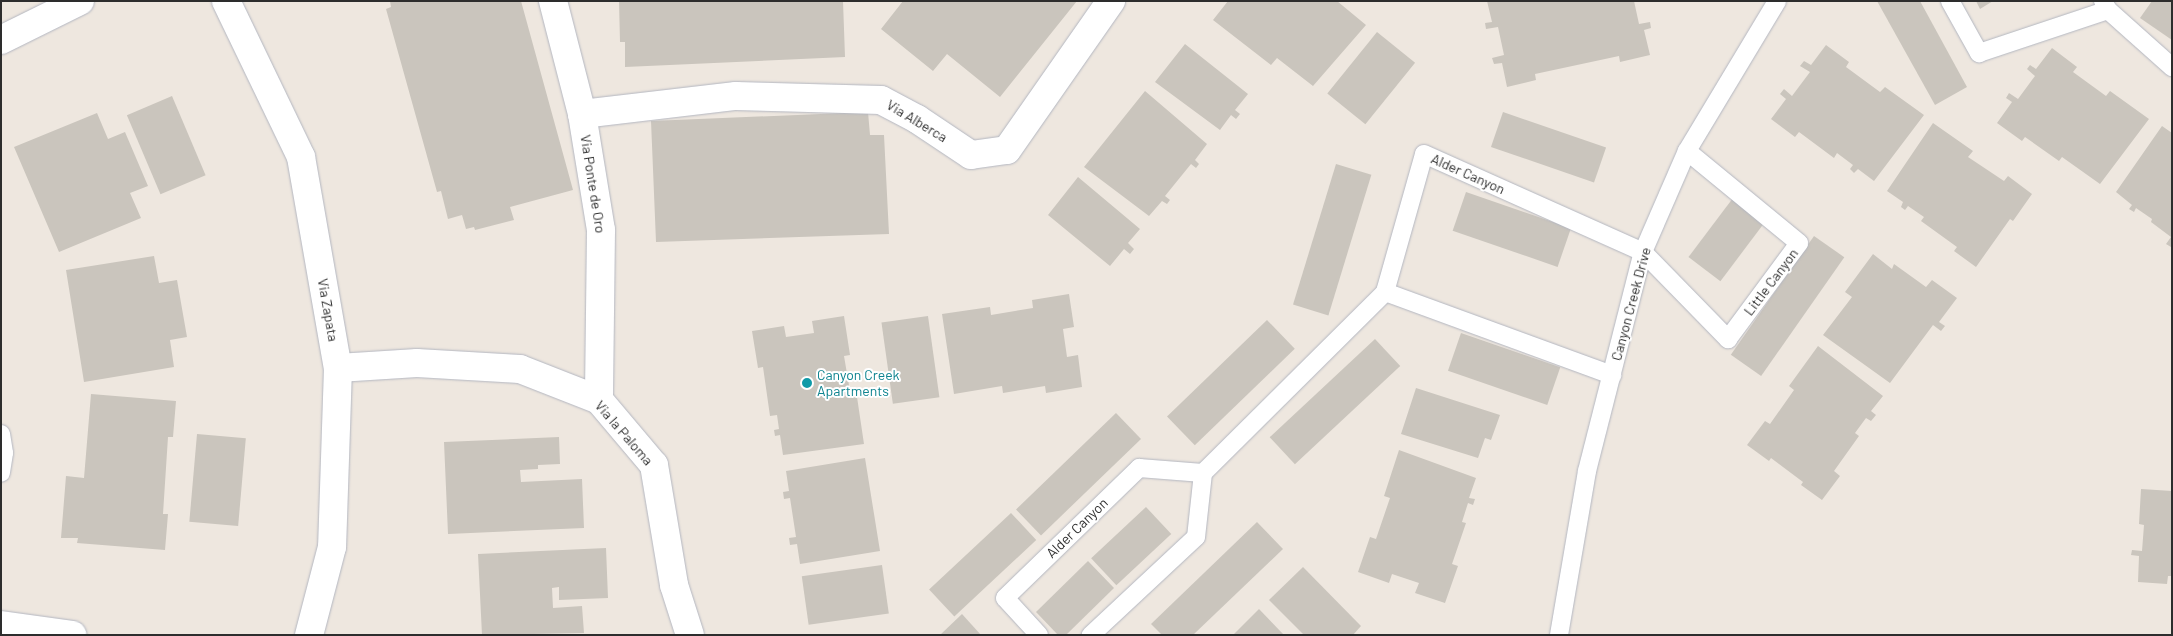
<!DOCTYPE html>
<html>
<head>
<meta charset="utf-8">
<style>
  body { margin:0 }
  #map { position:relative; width:2173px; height:636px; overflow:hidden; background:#eee7df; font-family:Barlow,sans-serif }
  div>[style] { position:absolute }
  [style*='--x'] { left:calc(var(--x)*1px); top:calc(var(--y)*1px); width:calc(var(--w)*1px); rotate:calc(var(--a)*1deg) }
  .building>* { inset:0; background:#cac5bd; transform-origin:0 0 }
  .roads { filter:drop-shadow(0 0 1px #b3b6c0) drop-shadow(0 0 1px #b3b6c0) }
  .lane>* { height:18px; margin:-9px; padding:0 9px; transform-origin:9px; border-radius:9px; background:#fff }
  .street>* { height:28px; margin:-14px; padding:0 14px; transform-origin:14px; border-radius:14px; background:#fff }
  .secondary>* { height:28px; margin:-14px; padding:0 14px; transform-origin:14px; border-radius:14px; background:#fff }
  .dots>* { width:14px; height:14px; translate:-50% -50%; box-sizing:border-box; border:2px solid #fff; border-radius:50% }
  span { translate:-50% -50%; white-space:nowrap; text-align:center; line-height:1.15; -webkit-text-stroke:4px #fff; paint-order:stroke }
  .street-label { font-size:14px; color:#2d2d2d }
  .culture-label { font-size:14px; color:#0d838f }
  .left { translate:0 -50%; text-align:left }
  .frame { position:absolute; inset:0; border:2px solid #2d2d2d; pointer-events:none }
</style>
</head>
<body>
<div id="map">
  <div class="building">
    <div style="clip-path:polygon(390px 1px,521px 1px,573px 190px,510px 207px,514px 220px,475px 230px,474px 227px,466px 229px,462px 215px,448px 219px,441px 191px,437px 192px,386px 9px,391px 7px)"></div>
    <div style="clip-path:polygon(619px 1px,843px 1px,845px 57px,625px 67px,625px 42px,620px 42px)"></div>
    <div style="clip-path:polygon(903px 1px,1077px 1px,1000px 97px,947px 54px,933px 71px,881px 29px)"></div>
    <div style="clip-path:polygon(1228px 1px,1337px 1px,1366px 25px,1313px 86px,1277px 58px,1271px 65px,1213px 20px)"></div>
    <div style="clip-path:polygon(1487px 1px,1634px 1px,1639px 24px,1650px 22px,1651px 28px,1644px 30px,1650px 55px,1620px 62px,1619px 56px,1535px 74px,1536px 80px,1507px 87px,1502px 63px,1494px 64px,1492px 58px,1504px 55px,1498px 27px,1486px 29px,1485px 23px,1492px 22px)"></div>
    <div style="clip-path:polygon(1877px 1px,1920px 1px,1967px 87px,1935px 105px)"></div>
    <div style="clip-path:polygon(1976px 1px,1993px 1px,1980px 9px)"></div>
    <div style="clip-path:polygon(2152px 1px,2172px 1px,2172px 40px,2140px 18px)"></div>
    <div style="left:1377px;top:32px;width:49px;height:79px;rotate:39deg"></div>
    <div style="clip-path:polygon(1185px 44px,1248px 94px,1235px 110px,1240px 114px,1236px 119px,1231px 115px,1220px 130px,1155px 82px)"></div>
    <div style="clip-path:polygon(1826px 45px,1849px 62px,1846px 67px,1880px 92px,1885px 87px,1924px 115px,1874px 181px,1858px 169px,1854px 173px,1850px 169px,1853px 165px,1837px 153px,1834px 158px,1799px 132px,1795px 137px,1771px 119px,1786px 99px,1780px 94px,1784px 89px,1792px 96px,1810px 72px,1800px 66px,1804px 61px,1811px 65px)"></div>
    <div style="clip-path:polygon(2052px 48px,2077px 67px,2073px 72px,2106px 96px,2110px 91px,2149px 119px,2100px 184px,2062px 157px,2059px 161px,2025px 137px,2022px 141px,1997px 123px,2012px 102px,2006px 98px,2009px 93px,2018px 99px,2035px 76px,2027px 69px,2030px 65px,2036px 69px)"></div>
    <div style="clip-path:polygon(1145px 91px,1207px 144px,1195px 160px,1199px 164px,1196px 168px,1191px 164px,1165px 196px,1170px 200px,1167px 204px,1162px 201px,1149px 216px,1084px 167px)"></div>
    <div style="left:172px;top:96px;width:86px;height:49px;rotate:67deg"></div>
    <div style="clip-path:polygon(868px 112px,870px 135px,884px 135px,889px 234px,656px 242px,651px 121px)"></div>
    <div style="left:1503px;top:112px;width:109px;height:37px;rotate:19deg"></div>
    <div style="clip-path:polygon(97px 113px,108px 139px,125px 132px,148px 186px,130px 193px,141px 218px,59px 252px,14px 147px)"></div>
    <div style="clip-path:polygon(1933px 123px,1973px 151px,1968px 157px,2004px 181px,2008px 176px,2032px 194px,2013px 221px,2010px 219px,1976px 267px,1954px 251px,1957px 247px,1921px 221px,1924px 217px,1908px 206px,1905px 210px,1901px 207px,1903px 202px,1887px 191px)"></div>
    <div style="clip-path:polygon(2162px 126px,2172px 133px,2172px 246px,2171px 247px,2166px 244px,2171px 237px,2151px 222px,2152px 219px,2136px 208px,2134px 212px,2129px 209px,2132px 205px,2116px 192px)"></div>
    <div style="left:1336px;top:164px;width:37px;height:147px;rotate:17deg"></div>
    <div style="clip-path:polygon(1078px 177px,1140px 229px,1128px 243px,1134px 249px,1130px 254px,1124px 249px,1110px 266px,1048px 215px)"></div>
    <div style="left:1466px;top:192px;width:111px;height:41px;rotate:19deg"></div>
    <div style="left:1733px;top:198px;width:40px;height:74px;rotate:37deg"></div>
    <div style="left:1814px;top:236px;width:37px;height:145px;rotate:35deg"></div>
    <div style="clip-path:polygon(1873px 254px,1892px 269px,1894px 264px,1926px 287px,1932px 280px,1957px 298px,1939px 322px,1945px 326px,1941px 331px,1933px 325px,1890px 383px,1823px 335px,1852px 297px,1845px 292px)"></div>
    <div style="clip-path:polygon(154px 256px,159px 283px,177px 280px,187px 337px,170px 340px,174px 367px,84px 382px,66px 270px)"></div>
    <div style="clip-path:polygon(1069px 294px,1074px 327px,1063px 329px,1067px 357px,1078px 355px,1082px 387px,1046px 393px,1045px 386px,1003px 393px,1002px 386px,954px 394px,942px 314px,990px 307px,991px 315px,1033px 308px,1032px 300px)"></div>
    <div style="clip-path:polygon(844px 316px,850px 355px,844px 356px,851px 397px,857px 397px,864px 444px,783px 455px,780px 435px,775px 436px,774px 430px,779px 429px,777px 415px,770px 416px,763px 367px,758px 368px,752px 331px,784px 326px,786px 337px,814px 333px,812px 321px)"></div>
    <div style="left:928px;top:316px;width:82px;height:47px;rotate:82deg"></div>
    <div style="left:1267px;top:320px;width:40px;height:139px;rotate:46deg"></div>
    <div style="left:1461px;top:333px;width:105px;height:40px;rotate:19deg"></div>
    <div style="left:1375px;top:339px;width:37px;height:144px;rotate:47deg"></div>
    <div style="clip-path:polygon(1818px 346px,1883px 396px,1871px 411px,1876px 415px,1871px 421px,1866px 418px,1855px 433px,1859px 436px,1834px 471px,1840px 476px,1822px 500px,1801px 485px,1803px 482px,1771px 458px,1769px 461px,1747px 445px,1765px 421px,1770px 424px,1794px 390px,1789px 386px)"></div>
    <div style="clip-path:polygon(1416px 388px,1500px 415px,1491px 440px,1485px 438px,1478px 458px,1401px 434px)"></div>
    <div style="clip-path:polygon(91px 394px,176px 401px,173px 437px,168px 437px,163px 514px,168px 514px,165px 550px,77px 543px,78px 538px,61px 538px,66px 476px,84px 478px)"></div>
    <div style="left:1116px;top:413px;width:36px;height:139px;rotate:46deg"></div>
    <div style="left:197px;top:434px;width:49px;height:88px;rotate:5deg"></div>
    <div style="clip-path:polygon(559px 437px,560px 464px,538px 465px,538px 469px,520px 470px,521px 482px,582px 479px,584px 528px,448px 534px,444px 442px)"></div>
    <div style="clip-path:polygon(1399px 450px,1476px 478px,1469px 498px,1475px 499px,1473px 505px,1468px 503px,1462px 522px,1466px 523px,1452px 564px,1458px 566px,1445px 603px,1415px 593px,1419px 583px,1392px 574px,1389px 583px,1358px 572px,1370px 537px,1376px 539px,1390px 498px,1384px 496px)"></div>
    <div style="clip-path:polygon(865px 458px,880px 551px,800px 564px,797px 544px,790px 545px,789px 538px,796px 537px,790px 498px,784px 499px,783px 492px,789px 491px,786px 471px)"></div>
    <div style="clip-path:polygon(2141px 489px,2172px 491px,2172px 576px,2168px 576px,2167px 584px,2138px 582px,2139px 556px,2131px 555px,2132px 550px,2142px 551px,2144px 525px,2139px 524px)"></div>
    <div style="left:1146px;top:507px;width:37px;height:75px;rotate:47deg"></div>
    <div style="left:1011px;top:513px;width:37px;height:112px;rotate:47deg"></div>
    <div style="clip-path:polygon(1257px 522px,1283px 549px,1193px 635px,1162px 635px,1151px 624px)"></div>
    <div style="clip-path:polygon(606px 548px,608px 598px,559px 600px,559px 587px,552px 588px,553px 608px,582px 606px,584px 633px,482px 635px,478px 554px)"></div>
    <div style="clip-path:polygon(1088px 561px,1114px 588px,1066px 635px,1058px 635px,1036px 612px)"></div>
    <div style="left:882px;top:565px;width:49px;height:81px;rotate:82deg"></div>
    <div style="clip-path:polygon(1303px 567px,1361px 626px,1353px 635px,1304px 635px,1269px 600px)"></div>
    <div style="clip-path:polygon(1259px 609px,1284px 635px,1233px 635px)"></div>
    <div style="clip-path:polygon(962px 614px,981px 635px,940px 635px)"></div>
  </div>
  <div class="roads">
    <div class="lane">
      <div style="--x:1950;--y:1;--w:60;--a:60.9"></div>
      <div style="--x:1979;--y:53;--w:136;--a:-18.4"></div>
      <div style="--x:2103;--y:1;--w:10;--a:61"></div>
      <div style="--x:2108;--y:10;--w:86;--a:41.7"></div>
      <div style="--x:1385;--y:292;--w:242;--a:20.1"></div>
      <div style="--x:1;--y:434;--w:19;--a:81"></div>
      <div style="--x:4;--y:453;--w:20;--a:99"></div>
      <div style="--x:1203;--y:473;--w:257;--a:-44.8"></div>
      <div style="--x:1385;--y:292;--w:143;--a:-74.2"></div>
      <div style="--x:1424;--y:154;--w:240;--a:24.1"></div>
      <div style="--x:1643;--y:252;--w:122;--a:45.7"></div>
      <div style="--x:1728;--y:339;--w:119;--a:-53.5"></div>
      <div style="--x:1799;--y:243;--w:145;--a:-140.6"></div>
      <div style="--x:1039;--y:635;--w:50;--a:-132.6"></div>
      <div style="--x:1005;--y:598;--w:187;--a:-44.1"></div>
      <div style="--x:1139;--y:468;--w:64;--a:4.5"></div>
      <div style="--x:1203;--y:473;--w:64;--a:96.2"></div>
      <div style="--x:1196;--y:537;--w:144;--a:137"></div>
      <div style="--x:1559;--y:635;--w:166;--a:-80.3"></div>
      <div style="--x:1587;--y:471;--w:226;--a:-75.7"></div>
      <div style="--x:1643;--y:252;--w:110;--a:-66.5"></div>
      <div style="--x:1687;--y:151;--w:175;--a:-59"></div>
    </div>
    <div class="street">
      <div style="--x:226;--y:1;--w:173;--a:64.3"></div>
      <div style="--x:301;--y:157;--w:214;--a:80.1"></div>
      <div style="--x:338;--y:368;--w:179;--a:91.9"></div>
      <div style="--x:332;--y:547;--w:91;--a:104.6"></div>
      <div style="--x:553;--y:1;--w:117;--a:75.6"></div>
      <div style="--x:582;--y:114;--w:118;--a:80.7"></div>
      <div style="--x:601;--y:230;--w:170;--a:90.7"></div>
      <div style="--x:582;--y:114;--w:155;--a:-6.7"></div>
      <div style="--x:736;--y:96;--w:145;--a:1.6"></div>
      <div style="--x:881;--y:100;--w:41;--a:27.8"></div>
      <div style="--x:917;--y:119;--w:65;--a:33.7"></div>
      <div style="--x:971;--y:155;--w:36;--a:-8"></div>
      <div style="--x:1007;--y:150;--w:182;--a:-55.1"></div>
      <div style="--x:338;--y:368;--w:79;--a:-3.6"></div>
      <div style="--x:417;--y:363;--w:103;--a:3.3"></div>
      <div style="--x:520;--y:369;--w:85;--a:21.4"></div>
      <div style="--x:599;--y:400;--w:85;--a:49.8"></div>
      <div style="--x:654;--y:465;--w:122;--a:80.5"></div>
      <div style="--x:674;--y:585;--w:52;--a:72.3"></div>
      <div style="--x:1;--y:625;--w:72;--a:8"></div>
    </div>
    <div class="secondary">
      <div style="--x:1;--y:40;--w:88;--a:-26.3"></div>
    </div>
  </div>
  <div class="dots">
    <div style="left:807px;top:383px;background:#0f9aa8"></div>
  </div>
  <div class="street-label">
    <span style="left:917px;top:121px;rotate:31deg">Via Alberca</span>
    <span style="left:1468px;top:174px;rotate:24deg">Alder Canyon</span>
    <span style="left:593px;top:184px;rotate:81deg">Via Ponte de Oro</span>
    <span style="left:1771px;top:282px;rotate:-53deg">Little Canyon</span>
    <span style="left:1631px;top:304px;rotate:-75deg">Canyon Creek Drive</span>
    <span style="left:328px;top:310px;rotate:80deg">Via Zapata</span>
    <span style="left:624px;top:433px;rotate:49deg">Via la Paloma</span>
    <span style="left:1077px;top:528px;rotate:-44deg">Alder Canyon</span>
  </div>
  <div class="culture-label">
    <span class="left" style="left:817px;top:383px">Canyon Creek<br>Apartments</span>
  </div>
  <div class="frame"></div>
</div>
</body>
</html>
